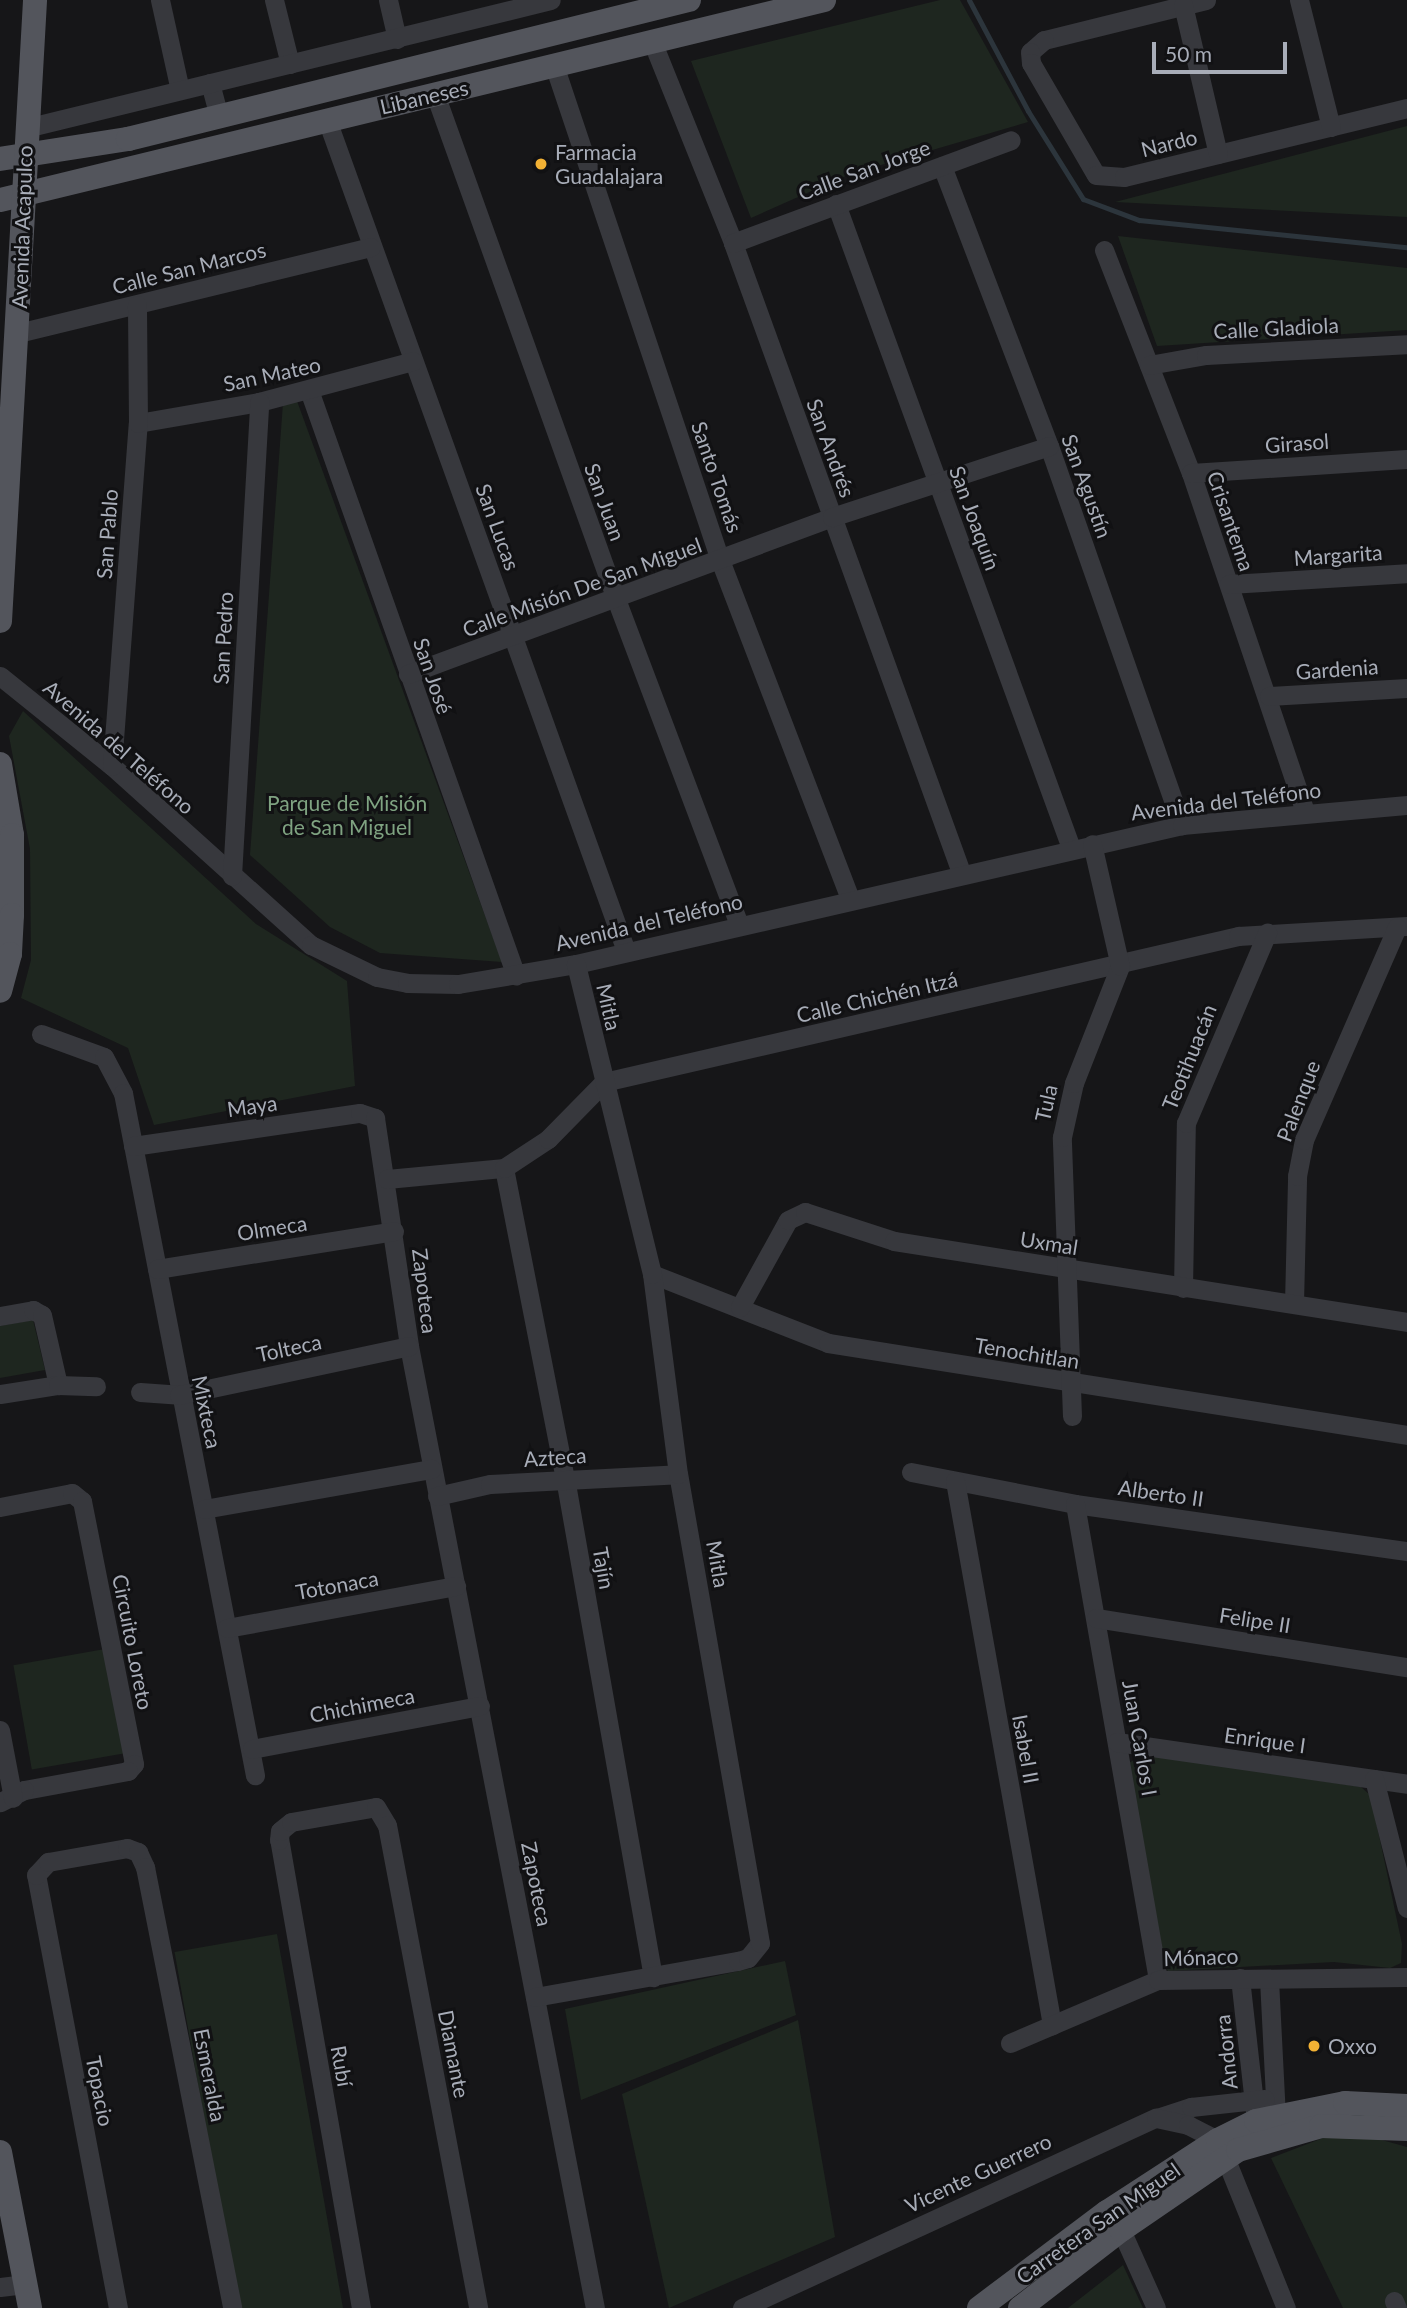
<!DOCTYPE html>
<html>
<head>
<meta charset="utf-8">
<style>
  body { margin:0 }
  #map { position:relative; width:1407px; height:2308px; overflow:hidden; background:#161618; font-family:Lato,sans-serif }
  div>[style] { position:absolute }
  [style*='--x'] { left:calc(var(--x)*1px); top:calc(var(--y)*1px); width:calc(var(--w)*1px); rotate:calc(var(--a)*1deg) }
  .green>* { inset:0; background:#1e261f; transform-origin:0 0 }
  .stream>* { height:5px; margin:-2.5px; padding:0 2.5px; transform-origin:2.5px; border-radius:2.5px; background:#2c353c }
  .minor>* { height:19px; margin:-9.5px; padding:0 9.5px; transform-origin:9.5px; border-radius:9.5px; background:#37383d }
  .major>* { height:24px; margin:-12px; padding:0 12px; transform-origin:12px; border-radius:12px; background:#53555c }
  .dots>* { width:19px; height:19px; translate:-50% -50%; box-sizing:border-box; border:4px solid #111113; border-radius:50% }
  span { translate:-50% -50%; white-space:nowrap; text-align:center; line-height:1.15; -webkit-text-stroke:6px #111113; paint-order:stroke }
  .street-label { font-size:21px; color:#a8adb8 }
  .poi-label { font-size:21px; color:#a8adb8 }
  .left { translate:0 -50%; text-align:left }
  .park-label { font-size:21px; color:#7fa381 }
  .scale { position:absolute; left:1152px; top:42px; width:135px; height:32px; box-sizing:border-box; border:4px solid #a8adb8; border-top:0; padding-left:9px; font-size:21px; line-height:24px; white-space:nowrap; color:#a8adb8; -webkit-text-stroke:5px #111113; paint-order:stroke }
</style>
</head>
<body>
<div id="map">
  <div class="green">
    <div style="clip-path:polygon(940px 0,960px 0,1028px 122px,850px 174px,751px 218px,691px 61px)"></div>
    <div style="clip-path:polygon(1407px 126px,1407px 217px,1115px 202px)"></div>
    <div style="clip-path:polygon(1118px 236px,1407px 268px,1407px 330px,1157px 346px)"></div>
    <div style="clip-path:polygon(297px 401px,502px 962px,380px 953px,330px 927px,250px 855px,283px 403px)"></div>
    <div style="clip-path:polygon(23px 711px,256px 924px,347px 981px,355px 1086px,154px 1125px,128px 1048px,21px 998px,31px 960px,30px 849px,9px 736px)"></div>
    <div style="clip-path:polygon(33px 1320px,45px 1370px,0 1378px,0 1326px)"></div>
    <div style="left:105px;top:1649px;width:106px;height:93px;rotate:80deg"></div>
    <div style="clip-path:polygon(1144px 1754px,1361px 1787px,1370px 1795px,1380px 1840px,1402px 1944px,1401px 1963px,1390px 1968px,1334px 1962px,1168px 1971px,1160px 1959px,1127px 1764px)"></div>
    <div style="left:277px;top:1934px;width:380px;height:104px;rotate:80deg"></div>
    <div style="clip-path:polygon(785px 1961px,796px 2015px,581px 2100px,565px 2009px)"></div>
    <div style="clip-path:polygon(798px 2020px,835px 2237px,669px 2308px,622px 2094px)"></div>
    <div style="clip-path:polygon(1371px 2137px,1407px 2147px,1407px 2308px,1343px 2308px,1271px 2158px,1323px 2138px)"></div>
    <div style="clip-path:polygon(1123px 2265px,1143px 2308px,1068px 2308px)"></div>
  </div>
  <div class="stream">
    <div style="--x:969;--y:0;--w:126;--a:62"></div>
    <div style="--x:1028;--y:111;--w:104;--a:58"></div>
    <div style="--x:1083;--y:199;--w:60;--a:20.6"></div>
    <div style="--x:1139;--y:220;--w:269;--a:5.8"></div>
  </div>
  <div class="minor">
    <div style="--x:160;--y:0;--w:92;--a:77.5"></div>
    <div style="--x:274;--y:0;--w:66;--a:76"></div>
    <div style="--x:388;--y:0;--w:40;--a:77"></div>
    <div style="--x:1206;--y:0;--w:167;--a:166.1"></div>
    <div style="--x:1044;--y:40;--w:18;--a:139"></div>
    <div style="--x:1030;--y:52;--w:11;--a:85"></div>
    <div style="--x:1031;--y:63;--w:129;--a:59.9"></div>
    <div style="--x:1096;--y:175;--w:28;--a:4"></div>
    <div style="--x:1124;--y:177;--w:291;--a:-13.7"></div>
    <div style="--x:1299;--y:0;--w:131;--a:75.9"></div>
    <div style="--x:1183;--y:5;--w:153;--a:76.8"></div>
    <div style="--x:652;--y:41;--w:218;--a:68.1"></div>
    <div style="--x:733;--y:243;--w:669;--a:70.08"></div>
    <div style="--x:554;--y:65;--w:522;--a:71.46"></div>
    <div style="--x:720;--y:560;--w:363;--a:69"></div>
    <div style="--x:210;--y:83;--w:34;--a:75"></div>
    <div style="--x:435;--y:94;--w:536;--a:70.28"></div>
    <div style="--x:616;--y:599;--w:347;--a:69.3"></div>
    <div style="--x:327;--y:120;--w:883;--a:70.21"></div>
    <div style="--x:26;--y:128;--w:540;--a:-13.7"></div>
    <div style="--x:942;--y:166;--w:300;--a:69.1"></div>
    <div style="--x:1049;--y:446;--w:402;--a:70.7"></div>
    <div style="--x:836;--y:204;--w:686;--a:69.95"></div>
    <div style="--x:733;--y:243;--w:296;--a:-20.3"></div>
    <div style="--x:1104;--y:250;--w:239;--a:68.7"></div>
    <div style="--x:1191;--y:473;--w:357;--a:71.4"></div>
    <div style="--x:18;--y:333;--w:363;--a:-13.7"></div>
    <div style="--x:1149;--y:365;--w:58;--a:-10"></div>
    <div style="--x:1206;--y:355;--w:201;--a:-3.1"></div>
    <div style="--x:309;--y:390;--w:621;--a:70.54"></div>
    <div style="--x:138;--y:423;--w:123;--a:-9.8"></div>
    <div style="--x:259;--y:402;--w:159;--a:-14.9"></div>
    <div style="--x:1191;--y:473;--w:216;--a:-3.7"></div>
    <div style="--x:1229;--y:584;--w:178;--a:-3.5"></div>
    <div style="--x:408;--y:674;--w:452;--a:-20.3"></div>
    <div style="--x:832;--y:517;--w:228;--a:-18.1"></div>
    <div style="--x:0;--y:676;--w:144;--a:38.8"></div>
    <div style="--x:112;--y:766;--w:268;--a:42"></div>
    <div style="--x:311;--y:945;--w:73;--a:25.9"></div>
    <div style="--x:377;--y:977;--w:31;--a:11"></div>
    <div style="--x:407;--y:983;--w:51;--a:1.1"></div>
    <div style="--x:458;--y:984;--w:120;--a:-9.6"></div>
    <div style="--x:576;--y:964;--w:622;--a:-12.92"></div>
    <div style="--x:1182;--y:825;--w:226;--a:-5.1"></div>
    <div style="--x:1269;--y:696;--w:138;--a:-3.3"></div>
    <div style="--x:112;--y:766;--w:344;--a:-85.7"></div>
    <div style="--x:138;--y:423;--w:118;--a:-90.5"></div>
    <div style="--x:232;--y:876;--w:475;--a:-86.7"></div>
    <div style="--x:41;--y:1034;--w:67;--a:20.1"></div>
    <div style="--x:104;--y:1057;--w:41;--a:62.2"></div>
    <div style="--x:123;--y:1093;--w:695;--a:79.05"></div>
    <div style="--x:133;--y:1146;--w:229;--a:-8.3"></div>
    <div style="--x:360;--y:1113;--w:16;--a:18"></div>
    <div style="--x:375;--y:1118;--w:231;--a:81.5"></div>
    <div style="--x:409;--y:1346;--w:980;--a:79.06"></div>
    <div style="--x:504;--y:1168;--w:316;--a:78.9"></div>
    <div style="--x:565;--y:1478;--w:507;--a:80"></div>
    <div style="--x:387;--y:1179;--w:118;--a:-5.4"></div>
    <div style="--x:504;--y:1168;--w:53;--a:-33.4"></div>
    <div style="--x:548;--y:1139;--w:80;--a:-45.5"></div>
    <div style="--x:604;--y:1082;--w:651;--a:-12.97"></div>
    <div style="--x:1238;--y:936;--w:169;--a:-3.4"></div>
    <div style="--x:157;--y:1269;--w:240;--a:-9.1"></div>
    <div style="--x:652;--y:1274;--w:189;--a:21.4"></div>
    <div style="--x:828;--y:1343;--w:586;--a:9.03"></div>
    <div style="--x:1183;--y:1288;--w:165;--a:-89"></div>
    <div style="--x:1186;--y:1123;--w:207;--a:-66.9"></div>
    <div style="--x:1294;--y:1303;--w:127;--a:-88.6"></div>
    <div style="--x:1297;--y:1176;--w:37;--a:-79"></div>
    <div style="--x:1304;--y:1140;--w:232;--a:-66.4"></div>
    <div style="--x:740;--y:1307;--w:99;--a:-61.1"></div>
    <div style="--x:788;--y:1220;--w:19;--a:-25"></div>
    <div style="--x:805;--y:1212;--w:94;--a:18"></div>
    <div style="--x:894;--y:1241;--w:519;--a:8.97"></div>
    <div style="--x:0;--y:1316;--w:34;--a:-10"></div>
    <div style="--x:33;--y:1310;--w:10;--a:29"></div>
    <div style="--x:42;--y:1315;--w:72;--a:77.1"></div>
    <div style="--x:140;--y:1392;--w:39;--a:4"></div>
    <div style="--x:179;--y:1395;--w:235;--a:-12"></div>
    <div style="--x:0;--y:1394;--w:59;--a:-8.8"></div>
    <div style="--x:58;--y:1385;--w:38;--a:2"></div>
    <div style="--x:1072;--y:1416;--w:279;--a:-92.1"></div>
    <div style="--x:1062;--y:1137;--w:55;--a:-77.5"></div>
    <div style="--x:1074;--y:1083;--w:126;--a:-68.5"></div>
    <div style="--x:1120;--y:966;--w:125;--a:-102.9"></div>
    <div style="--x:911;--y:1472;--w:167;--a:11"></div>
    <div style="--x:1075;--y:1504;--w:335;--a:8.1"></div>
    <div style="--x:955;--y:1481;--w:553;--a:79.89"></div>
    <div style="--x:437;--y:1496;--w:54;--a:-12.8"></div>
    <div style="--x:490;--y:1484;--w:188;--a:-3"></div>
    <div style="--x:1075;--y:1504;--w:483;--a:80.1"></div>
    <div style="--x:0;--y:1507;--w:73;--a:-11"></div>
    <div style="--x:72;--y:1493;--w:13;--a:39"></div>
    <div style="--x:82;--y:1501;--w:268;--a:78.8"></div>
    <div style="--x:134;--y:1764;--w:9;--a:131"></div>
    <div style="--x:128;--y:1771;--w:106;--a:169.6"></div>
    <div style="--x:24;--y:1790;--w:27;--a:153"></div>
    <div style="--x:204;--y:1509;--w:231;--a:-10"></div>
    <div style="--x:1096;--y:1618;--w:315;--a:9"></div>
    <div style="--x:227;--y:1628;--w:233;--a:-10.4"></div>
    <div style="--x:0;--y:1730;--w:69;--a:79.2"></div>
    <div style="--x:1117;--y:1742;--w:293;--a:8.2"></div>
    <div style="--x:252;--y:1749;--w:232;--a:-10.7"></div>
    <div style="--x:1374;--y:1779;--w:133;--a:75.7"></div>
    <div style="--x:1240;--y:1978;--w:144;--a:83.6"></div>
    <div style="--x:1269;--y:1979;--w:137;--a:87.1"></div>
    <div style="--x:535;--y:1997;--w:206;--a:-10.1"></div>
    <div style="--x:738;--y:1961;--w:10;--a:-17"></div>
    <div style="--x:748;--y:1958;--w:19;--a:-51"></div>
    <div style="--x:760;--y:1943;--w:476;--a:-99.9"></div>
    <div style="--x:678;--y:1474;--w:202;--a:-97.4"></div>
    <div style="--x:652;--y:1274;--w:319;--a:-103.8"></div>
    <div style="--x:1010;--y:2043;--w:161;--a:-23.1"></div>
    <div style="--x:1158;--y:1980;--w:249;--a:-0.7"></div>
    <div style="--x:1157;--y:2118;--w:36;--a:-18"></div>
    <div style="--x:1191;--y:2107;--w:74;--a:-6.2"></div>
    <div style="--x:1121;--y:2230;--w:85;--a:65.8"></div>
    <div style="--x:0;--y:2287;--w:25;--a:-7"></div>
    <div style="--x:1394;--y:2301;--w:8;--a:67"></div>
    <div style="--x:118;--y:2308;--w:441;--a:-100.7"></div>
    <div style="--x:36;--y:1875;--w:18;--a:-47"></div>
    <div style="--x:48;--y:1862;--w:80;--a:-10"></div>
    <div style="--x:127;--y:1848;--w:12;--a:20"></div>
    <div style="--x:138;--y:1852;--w:17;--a:65"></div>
    <div style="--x:145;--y:1867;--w:449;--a:78.8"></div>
    <div style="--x:361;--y:2308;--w:475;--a:-99.9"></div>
    <div style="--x:279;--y:1840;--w:9;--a:-84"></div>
    <div style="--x:280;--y:1831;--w:14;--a:-39"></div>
    <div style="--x:291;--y:1822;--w:86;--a:-10"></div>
    <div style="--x:376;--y:1807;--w:21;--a:59"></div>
    <div style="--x:387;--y:1825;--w:491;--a:79.3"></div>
    <div style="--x:742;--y:2308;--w:456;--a:-24.7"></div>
    <div style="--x:1156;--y:2118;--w:33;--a:12"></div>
    <div style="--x:1188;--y:2125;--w:34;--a:27"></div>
    <div style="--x:1218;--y:2140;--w:181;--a:68"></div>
  </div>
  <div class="major">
    <div style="--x:0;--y:159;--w:130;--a:-8.9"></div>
    <div style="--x:128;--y:139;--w:578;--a:-13.92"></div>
    <div style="--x:0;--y:200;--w:848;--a:-13.64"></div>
    <div style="--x:0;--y:621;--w:622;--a:-86.77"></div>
    <div style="--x:0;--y:764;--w:72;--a:80.4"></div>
    <div style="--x:12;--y:835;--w:80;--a:90"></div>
    <div style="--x:12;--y:915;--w:39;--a:93"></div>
    <div style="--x:10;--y:954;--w:38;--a:105"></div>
    <div style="--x:0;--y:2152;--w:159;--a:79.1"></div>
    <div style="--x:979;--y:2308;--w:160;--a:-36.9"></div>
    <div style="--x:1107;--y:2212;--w:132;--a:-33"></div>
    <div style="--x:1218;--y:2140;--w:42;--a:-26.6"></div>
    <div style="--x:1256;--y:2121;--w:91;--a:-11.4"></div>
    <div style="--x:1345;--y:2103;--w:62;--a:2.8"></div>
    <div style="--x:1020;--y:2308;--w:128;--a:-37.7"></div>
    <div style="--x:1121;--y:2230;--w:142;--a:-34.4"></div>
    <div style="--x:1238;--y:2150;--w:86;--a:-16.1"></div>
    <div style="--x:1321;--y:2126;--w:86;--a:2"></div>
  </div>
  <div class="dots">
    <div style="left:541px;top:164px;background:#f2b134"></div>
    <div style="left:1314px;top:2046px;background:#f2b134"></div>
  </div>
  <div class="street-label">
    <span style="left:424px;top:97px;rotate:-13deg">Libaneses</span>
    <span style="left:1169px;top:143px;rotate:-14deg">Nardo</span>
    <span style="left:864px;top:170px;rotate:-20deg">Calle San Jorge</span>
    <span style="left:22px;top:227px;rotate:-88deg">Avenida Acapulco</span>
    <span style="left:189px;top:268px;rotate:-14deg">Calle San Marcos</span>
    <span style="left:1276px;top:328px;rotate:-3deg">Calle Gladiola</span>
    <span style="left:272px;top:374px;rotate:-12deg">San Mateo</span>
    <span style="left:1297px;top:443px;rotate:-4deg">Girasol</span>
    <span style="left:831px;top:448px;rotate:70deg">San Andrés</span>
    <span style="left:717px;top:477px;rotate:71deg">Santo Tomás</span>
    <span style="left:1087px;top:486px;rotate:70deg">San Agustín</span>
    <span style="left:605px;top:502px;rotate:70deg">San Juan</span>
    <span style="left:975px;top:518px;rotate:70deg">San Joaquín</span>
    <span style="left:1231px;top:521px;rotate:71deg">Crisantema</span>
    <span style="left:498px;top:527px;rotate:70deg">San Lucas</span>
    <span style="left:107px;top:534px;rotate:-86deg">San Pablo</span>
    <span style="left:1338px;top:555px;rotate:-4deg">Margarita</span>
    <span style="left:582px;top:587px;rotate:-20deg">Calle Misión De San Miguel</span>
    <span style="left:223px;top:638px;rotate:-87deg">San Pedro</span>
    <span style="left:1337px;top:669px;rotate:-4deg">Gardenia</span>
    <span style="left:433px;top:676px;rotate:71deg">San José</span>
    <span style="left:119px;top:747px;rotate:41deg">Avenida del Teléfono</span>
    <span style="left:1226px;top:801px;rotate:-7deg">Avenida del Teléfono</span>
    <span style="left:649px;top:922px;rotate:-13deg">Avenida del Teléfono</span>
    <span style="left:877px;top:997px;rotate:-13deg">Calle Chichén Itzá</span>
    <span style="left:609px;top:1007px;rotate:77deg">Mitla</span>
    <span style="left:1189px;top:1057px;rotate:-68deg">Teotihuacán</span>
    <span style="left:1298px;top:1101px;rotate:-69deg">Palenque</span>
    <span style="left:1046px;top:1103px;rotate:-77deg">Tula</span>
    <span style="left:252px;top:1106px;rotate:-8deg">Maya</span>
    <span style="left:272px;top:1228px;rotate:-9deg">Olmeca</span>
    <span style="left:1049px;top:1243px;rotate:9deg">Uxmal</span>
    <span style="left:425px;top:1291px;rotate:83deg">Zapoteca</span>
    <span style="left:289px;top:1348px;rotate:-12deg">Tolteca</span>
    <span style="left:1027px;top:1353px;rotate:9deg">Tenochitlan</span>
    <span style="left:207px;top:1412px;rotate:78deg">Mixteca</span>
    <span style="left:555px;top:1457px;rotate:-4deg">Azteca</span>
    <span style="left:1161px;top:1493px;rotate:8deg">Alberto II</span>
    <span style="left:718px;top:1564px;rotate:80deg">Mitla</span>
    <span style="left:604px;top:1568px;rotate:80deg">Tajín</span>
    <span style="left:337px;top:1585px;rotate:-10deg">Totonaca</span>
    <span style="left:1255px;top:1620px;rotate:9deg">Felipe II</span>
    <span style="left:133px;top:1642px;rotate:79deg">Circuito Loreto</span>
    <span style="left:362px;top:1705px;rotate:-11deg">Chichimeca</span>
    <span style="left:1140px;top:1738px;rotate:80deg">Juan Carlos I</span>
    <span style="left:1265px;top:1740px;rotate:8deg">Enrique I</span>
    <span style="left:1026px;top:1749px;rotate:80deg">Isabel II</span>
    <span style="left:537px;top:1884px;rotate:79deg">Zapoteca</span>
    <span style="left:1201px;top:1957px;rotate:-2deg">Mónaco</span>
    <span style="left:1226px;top:2052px;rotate:-96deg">Andorra</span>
    <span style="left:454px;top:2054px;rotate:79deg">Diamante</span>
    <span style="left:342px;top:2066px;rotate:80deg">Rubí</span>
    <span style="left:210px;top:2075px;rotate:79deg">Esmeralda</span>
    <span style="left:100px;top:2091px;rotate:79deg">Topacio</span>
    <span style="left:978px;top:2173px;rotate:-25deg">Vicente Guerrero</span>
    <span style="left:1098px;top:2223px;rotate:-35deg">Carretera San Miguel</span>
  </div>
  <div class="poi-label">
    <span class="left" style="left:555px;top:164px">Farmacia<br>Guadalajara</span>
    <span class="left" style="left:1328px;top:2046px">Oxxo</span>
  </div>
  <div class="park-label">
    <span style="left:347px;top:815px">Parque de Misión<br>de San Miguel</span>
  </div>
  <div class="scale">50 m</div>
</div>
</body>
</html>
